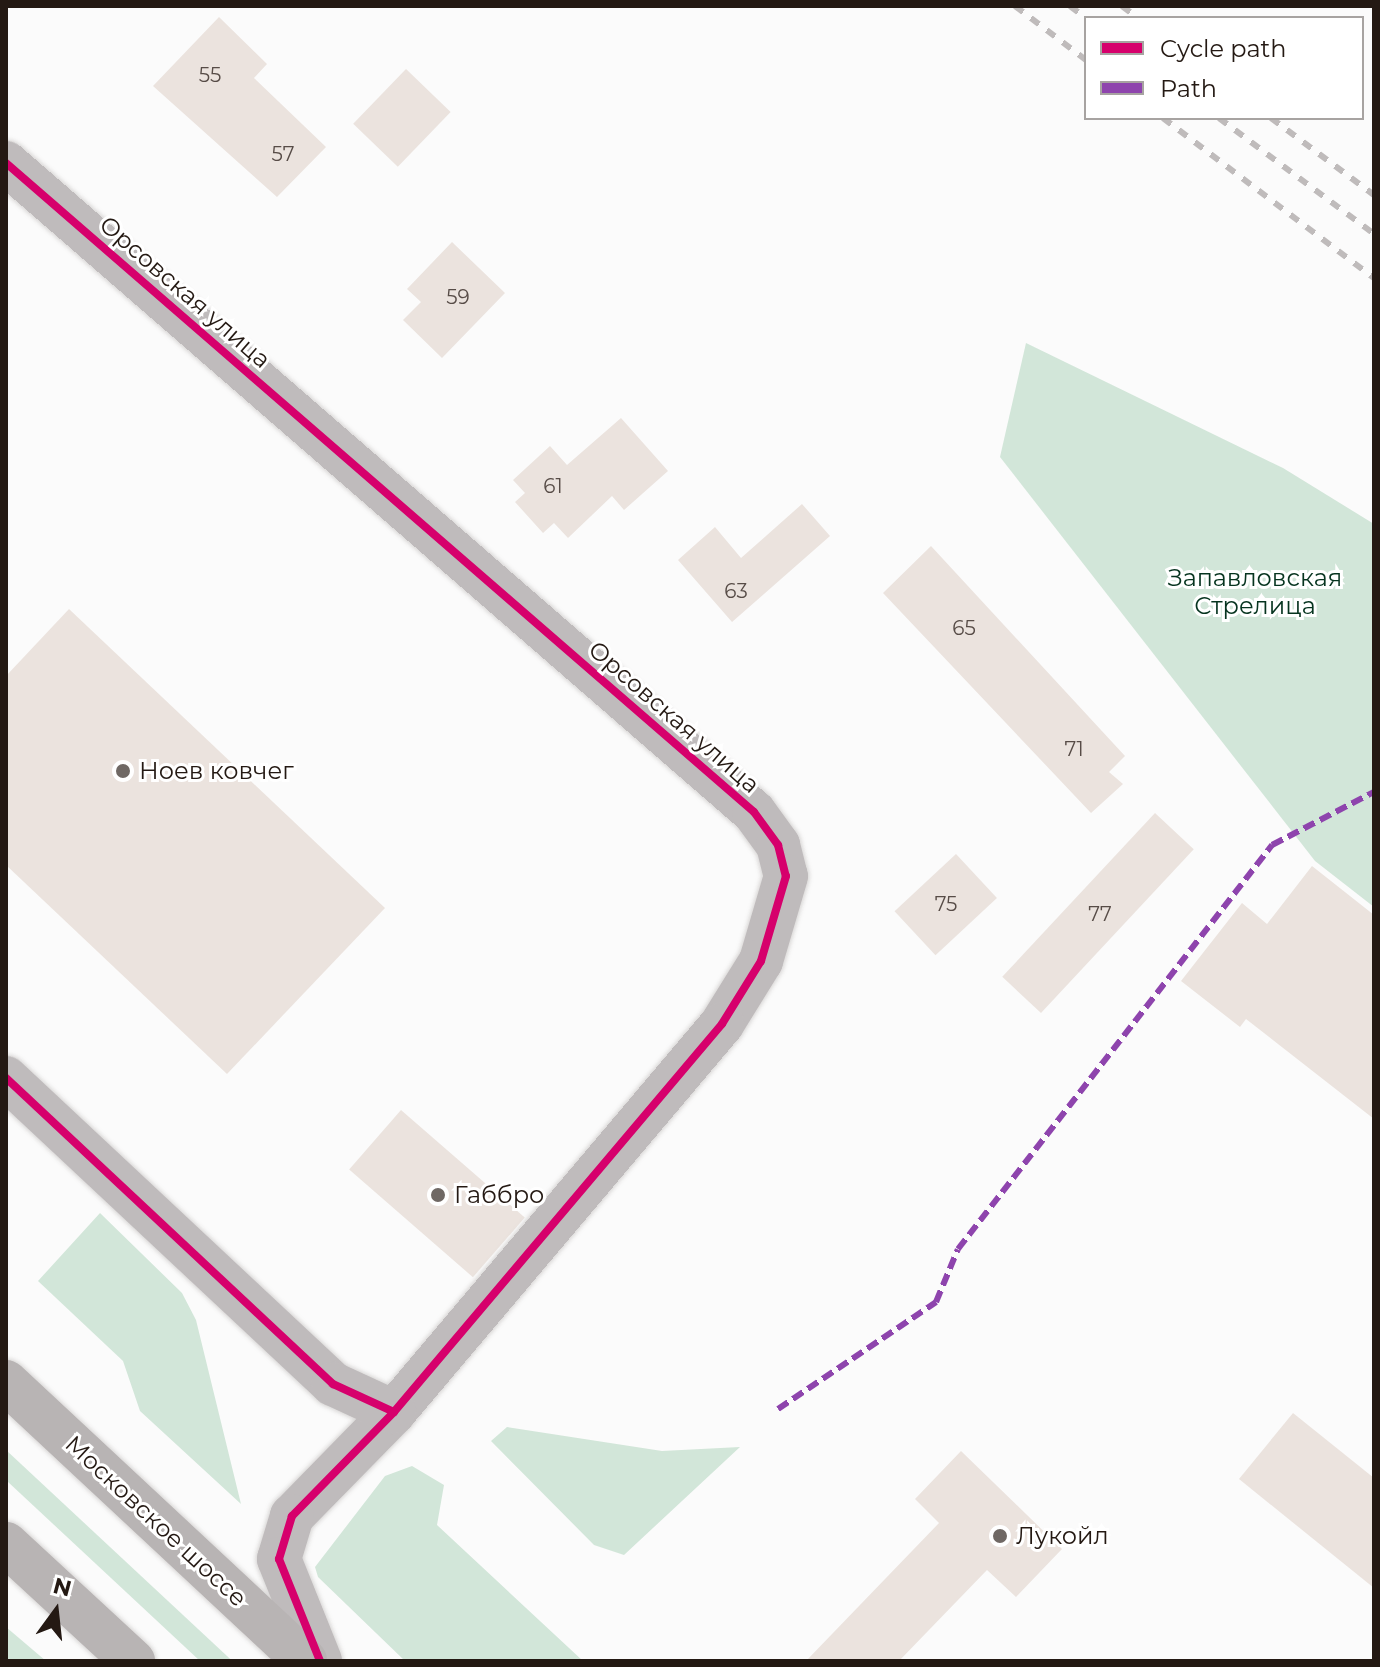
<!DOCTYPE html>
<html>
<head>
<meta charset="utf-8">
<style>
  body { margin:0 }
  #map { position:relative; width:1380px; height:1667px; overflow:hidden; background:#fbfbfb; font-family:Montserrat,sans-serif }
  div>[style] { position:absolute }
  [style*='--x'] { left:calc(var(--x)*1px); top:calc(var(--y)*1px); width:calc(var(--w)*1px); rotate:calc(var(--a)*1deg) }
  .green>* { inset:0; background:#d2e6d9; transform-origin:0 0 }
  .building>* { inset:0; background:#ebe3de; transform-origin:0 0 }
  .roads { filter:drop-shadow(0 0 2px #d9d7d6) drop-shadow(0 0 2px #d9d7d6) }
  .minor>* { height:44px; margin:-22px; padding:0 22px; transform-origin:22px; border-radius:22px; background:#bfbbbc }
  .major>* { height:44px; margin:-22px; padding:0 22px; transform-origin:22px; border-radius:22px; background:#b8b4b4 }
  .rail>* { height:6px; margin-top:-3px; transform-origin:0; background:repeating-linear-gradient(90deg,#bfbbbb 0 10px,transparent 0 20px) }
  .quiet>* { height:6px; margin-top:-3px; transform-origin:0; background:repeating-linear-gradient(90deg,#8e44ad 0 12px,transparent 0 18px) }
  .cycleway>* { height:8px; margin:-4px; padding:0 4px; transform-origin:4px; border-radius:4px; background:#d6006c }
  .dots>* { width:22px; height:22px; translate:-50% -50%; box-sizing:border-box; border:4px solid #fff; border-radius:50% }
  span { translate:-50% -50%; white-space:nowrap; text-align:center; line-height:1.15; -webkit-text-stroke:6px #fff; paint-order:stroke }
  .number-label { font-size:20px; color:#574c47 }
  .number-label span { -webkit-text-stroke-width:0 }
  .street-label { font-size:24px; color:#241913 }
  .park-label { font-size:24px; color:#06341f }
  .poi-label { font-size:24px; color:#241913 }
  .left { translate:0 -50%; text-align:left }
  .frame { position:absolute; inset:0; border:8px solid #241913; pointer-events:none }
  .legend { position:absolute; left:1084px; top:16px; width:280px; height:104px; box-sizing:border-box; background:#fff; border:2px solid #a7a3a1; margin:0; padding:10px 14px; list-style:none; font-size:24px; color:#241913 }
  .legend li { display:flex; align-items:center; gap:16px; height:40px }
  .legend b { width:40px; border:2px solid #a7a3a1 }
  .north { position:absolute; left:16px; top:1571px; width:80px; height:80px; -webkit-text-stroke:6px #fff; paint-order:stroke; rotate:15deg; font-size:22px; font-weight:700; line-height:32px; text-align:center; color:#241913 }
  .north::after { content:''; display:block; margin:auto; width:28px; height:36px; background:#241913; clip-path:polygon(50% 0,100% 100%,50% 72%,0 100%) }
</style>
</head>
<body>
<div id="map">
  <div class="green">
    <div style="clip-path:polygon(1026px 343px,1283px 468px,1374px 524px,1374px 907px,1315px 861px,1000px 457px)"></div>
    <div style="clip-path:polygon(100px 1213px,182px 1293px,196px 1320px,241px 1504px,140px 1411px,123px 1361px,38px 1281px)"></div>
    <div style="clip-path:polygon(507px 1427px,662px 1451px,740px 1447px,624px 1555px,594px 1545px,491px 1441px)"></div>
    <div style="left:6px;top:1450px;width:311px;height:22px;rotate:43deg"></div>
    <div style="clip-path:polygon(412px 1466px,444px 1485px,437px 1525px,583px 1661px,405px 1661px,318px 1577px,315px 1567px,385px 1476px)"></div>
    <div style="clip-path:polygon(6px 1627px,46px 1661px,6px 1661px)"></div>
  </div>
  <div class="building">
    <div style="clip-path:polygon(219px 17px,267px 64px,254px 78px,326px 147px,277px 197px,153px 86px)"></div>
    <div style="left:406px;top:69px;width:62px;height:76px;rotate:44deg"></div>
    <div style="clip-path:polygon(452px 242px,505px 293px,442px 358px,403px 320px,421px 302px,407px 289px)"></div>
    <div style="clip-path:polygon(621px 418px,668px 471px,624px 510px,612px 496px,568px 538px,554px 523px,543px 533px,515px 502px,525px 493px,513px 480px,550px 446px,567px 465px)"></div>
    <div style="clip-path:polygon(802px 504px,830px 536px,732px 622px,678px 560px,715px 527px,741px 558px)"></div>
    <div style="clip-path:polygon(931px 546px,1125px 756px,1109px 772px,1123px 784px,1091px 813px,883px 593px)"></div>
    <div style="clip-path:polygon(69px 609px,385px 908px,227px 1074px,6px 865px,6px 676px)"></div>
    <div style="left:1155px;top:813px;width:53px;height:224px;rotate:43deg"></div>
    <div style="left:956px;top:854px;width:60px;height:84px;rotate:47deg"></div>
    <div style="clip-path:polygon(1312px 866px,1374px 915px,1374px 1119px,1246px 1019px,1240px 1027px,1181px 981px,1242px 903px,1267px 924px)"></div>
    <div style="left:401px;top:1110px;width:164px;height:79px;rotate:41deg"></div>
    <div style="clip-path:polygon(1293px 1413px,1374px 1478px,1374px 1588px,1239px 1479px)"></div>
    <div style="clip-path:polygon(961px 1451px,1062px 1549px,1016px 1597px,987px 1570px,899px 1661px,806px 1661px,939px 1523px,915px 1499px)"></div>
  </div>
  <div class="roads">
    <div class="minor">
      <div style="--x:6;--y:163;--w:990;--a:40.95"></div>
      <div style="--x:754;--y:812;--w:41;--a:54"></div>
      <div style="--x:778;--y:845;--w:32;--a:76"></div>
      <div style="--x:786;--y:876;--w:89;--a:106.4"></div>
      <div style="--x:761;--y:961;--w:74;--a:121.8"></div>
      <div style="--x:722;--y:1024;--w:508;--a:130.21"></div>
      <div style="--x:394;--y:1412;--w:146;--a:134.4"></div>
      <div style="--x:292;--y:1516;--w:45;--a:106.8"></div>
      <div style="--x:279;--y:1559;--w:110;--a:68.1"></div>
      <div style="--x:6;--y:1078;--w:448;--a:43.1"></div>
      <div style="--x:333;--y:1384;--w:67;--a:24.7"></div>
    </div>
    <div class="major">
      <div style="--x:6;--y:1382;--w:409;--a:43"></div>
      <div style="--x:6;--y:1544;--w:173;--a:42.7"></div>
    </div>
  </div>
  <div class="rail">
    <div style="--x:1015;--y:6;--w:89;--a:37.3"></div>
    <div style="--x:1070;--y:6;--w:20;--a:37"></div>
    <div style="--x:1122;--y:6;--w:20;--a:37"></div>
    <div style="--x:1163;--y:118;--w:265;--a:37.2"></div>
    <div style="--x:1219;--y:118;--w:194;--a:36.8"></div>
    <div style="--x:1271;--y:118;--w:129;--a:36.8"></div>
  </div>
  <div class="quiet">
    <div style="--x:778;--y:1409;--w:191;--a:-34.1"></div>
    <div style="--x:936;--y:1302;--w:57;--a:-67.5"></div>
    <div style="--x:958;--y:1249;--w:512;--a:-52.14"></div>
    <div style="--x:1272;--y:845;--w:115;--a:-27.5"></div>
  </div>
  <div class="cycleway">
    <div style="--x:6;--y:163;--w:990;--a:40.95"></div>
    <div style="--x:754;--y:812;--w:41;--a:54"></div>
    <div style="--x:778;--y:845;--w:32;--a:76"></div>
    <div style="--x:786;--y:876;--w:89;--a:106.4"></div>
    <div style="--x:761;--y:961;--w:74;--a:121.8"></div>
    <div style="--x:722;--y:1024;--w:508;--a:130.21"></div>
    <div style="--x:394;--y:1412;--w:146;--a:134.4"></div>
    <div style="--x:292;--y:1516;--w:45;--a:106.8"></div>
    <div style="--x:279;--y:1559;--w:110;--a:68.1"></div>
    <div style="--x:6;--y:1078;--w:448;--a:43.1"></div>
    <div style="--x:333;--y:1384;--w:67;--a:24.7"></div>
  </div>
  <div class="dots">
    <div style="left:123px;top:771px;background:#6f6864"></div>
    <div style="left:438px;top:1195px;background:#6f6864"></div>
    <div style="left:1000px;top:1536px;background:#6f6864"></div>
  </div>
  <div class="number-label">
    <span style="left:210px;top:75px">55</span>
    <span style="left:283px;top:154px">57</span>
    <span style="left:458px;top:297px">59</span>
    <span style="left:553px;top:486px">61</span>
    <span style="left:736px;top:591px">63</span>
    <span style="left:964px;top:628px">65</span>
    <span style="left:1074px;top:749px">71</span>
    <span style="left:946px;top:904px">75</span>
    <span style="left:1100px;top:914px">77</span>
  </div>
  <div class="street-label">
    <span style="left:185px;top:292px;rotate:41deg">Орсовская улица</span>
    <span style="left:674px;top:717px;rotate:41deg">Орсовская улица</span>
    <span style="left:156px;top:1521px;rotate:43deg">Московское шоссе</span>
  </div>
  <div class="park-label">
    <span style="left:1255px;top:592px">Запавловская<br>Стрелица</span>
  </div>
  <div class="poi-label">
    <span class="left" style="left:139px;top:771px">Ноев ковчег</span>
    <span class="left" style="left:454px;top:1195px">Габбро</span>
    <span class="left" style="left:1016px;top:1536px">Лукойл</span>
  </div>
  <div class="frame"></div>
  <ul class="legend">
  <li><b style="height:10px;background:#d6006c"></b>Cycle path</li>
  <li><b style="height:10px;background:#8e44ad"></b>Path</li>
  </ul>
  <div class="north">N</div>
</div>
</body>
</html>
